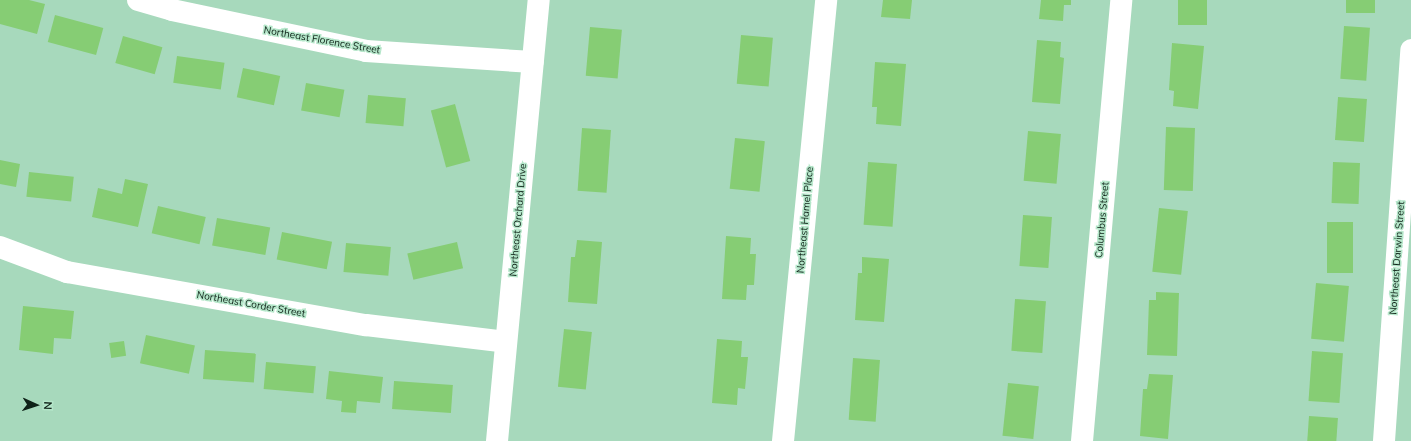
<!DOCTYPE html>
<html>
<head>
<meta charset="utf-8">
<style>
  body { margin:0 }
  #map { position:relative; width:1411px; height:441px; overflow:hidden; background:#a7d9bc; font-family:Mulish,sans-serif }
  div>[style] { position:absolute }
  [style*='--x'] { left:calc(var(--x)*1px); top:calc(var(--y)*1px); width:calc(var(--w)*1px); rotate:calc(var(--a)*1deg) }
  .building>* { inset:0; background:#86cd74; transform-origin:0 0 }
  .minor>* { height:22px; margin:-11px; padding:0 11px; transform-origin:11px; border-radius:11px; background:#fff }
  span { translate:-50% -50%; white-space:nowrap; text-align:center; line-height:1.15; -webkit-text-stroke:3px #b4e6c9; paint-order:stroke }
  .street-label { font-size:10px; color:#0f2218 }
  .north { position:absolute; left:16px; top:385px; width:40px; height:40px; -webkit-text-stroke:3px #b4e6c9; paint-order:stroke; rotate:93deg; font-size:11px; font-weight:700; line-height:16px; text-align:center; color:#0f2218 }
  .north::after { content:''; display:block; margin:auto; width:14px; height:18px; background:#0f2218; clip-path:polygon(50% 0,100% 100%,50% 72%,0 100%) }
</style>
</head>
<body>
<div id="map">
  <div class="building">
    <div style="clip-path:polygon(0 0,29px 0,45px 4px,37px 34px,0 24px)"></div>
    <div style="clip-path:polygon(883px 0,912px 0,910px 19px,881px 17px)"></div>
    <div style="clip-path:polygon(1041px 0,1071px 0,1071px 5px,1064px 5px,1063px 21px,1039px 19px)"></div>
    <div style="left:1178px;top:0;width:29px;height:25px"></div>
    <div style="left:1346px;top:0;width:29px;height:13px"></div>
    <div style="left:55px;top:15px;width:50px;height:28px;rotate:15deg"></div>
    <div style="left:1344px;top:26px;width:26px;height:53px;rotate:4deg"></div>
    <div style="left:590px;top:27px;width:32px;height:49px;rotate:5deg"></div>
    <div style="left:741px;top:35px;width:32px;height:49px;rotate:5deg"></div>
    <div style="left:123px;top:36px;width:41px;height:28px;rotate:16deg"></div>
    <div style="clip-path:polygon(1037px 40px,1061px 42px,1060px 57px,1064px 58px,1060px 104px,1032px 102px)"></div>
    <div style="clip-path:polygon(1172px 43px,1204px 46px,1198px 109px,1173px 106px,1174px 91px,1169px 90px)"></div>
    <div style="left:177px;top:56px;width:48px;height:27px;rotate:8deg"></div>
    <div style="clip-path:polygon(875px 62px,906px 64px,901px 126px,876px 124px,877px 107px,872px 107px)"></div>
    <div style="left:243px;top:68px;width:38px;height:30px;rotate:12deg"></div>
    <div style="left:306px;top:83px;width:39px;height:28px;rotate:10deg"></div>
    <div style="left:368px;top:95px;width:38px;height:28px;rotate:5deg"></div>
    <div style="left:1338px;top:97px;width:29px;height:43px;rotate:4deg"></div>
    <div style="left:455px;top:104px;width:59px;height:25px;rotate:75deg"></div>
    <div style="left:1166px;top:127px;width:29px;height:63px;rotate:2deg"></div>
    <div style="left:582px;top:128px;width:29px;height:63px;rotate:4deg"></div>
    <div style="left:1028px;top:131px;width:33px;height:50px;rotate:5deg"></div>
    <div style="left:735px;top:138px;width:30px;height:51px;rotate:6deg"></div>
    <div style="clip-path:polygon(0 160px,20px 164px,16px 187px,0 184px)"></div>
    <div style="left:868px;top:162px;width:29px;height:63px;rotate:4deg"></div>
    <div style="left:1333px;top:162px;width:27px;height:41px;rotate:2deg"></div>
    <div style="left:29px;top:172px;width:45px;height:25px;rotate:6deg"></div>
    <div style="clip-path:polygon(125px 179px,148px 184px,138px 227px,92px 217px,98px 188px,122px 194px)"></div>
    <div style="left:158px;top:206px;width:49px;height:28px;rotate:13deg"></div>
    <div style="left:1159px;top:208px;width:29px;height:64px;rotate:6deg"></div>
    <div style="left:1023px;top:215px;width:29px;height:51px;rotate:4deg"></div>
    <div style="left:217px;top:218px;width:54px;height:28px;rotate:10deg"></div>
    <div style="left:1327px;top:222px;width:26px;height:51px"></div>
    <div style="left:282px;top:232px;width:51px;height:28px;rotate:11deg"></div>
    <div style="clip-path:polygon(726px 236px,751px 238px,750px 254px,756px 254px,754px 285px,747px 285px,746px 300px,722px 299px)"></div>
    <div style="clip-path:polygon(577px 240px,602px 242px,597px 304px,568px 302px,571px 257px,575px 257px)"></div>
    <div style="left:457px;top:242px;width:27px;height:51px;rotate:77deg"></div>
    <div style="left:346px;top:243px;width:45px;height:29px;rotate:5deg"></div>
    <div style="clip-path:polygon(862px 257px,889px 259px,884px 322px,855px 320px,858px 273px,862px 273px)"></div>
    <div style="left:1316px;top:283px;width:33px;height:56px;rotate:5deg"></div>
    <div style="clip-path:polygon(1156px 292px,1179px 293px,1177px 356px,1147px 355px,1149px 300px,1156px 300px)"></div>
    <div style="left:1015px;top:299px;width:31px;height:52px;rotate:4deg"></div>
    <div style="clip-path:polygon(23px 306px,74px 311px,71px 339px,54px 338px,53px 354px,19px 350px)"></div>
    <div style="left:564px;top:329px;width:28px;height:58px;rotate:6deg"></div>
    <div style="left:146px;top:335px;width:50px;height:29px;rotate:12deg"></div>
    <div style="clip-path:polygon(717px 339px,742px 341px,741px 357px,748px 357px,745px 389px,738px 388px,737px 405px,712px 403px)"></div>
    <div style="left:124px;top:341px;width:15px;height:15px;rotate:82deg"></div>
    <div style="left:205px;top:350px;width:51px;height:29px;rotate:4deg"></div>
    <div style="left:1312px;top:351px;width:31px;height:50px;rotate:4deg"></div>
    <div style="left:853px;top:358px;width:27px;height:62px;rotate:4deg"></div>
    <div style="left:266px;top:362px;width:50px;height:27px;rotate:5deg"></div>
    <div style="clip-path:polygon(329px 371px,383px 377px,380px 403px,357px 401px,356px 413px,341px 412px,342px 401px,326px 399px)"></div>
    <div style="clip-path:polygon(1149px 374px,1173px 375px,1168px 439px,1140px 436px,1143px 389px,1147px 389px)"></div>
    <div style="left:394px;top:381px;width:59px;height:28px;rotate:4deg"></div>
    <div style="left:1008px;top:383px;width:31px;height:53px;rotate:6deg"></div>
    <div style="left:1309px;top:416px;width:29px;height:25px;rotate:4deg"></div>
  </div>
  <div class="minor">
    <div style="--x:138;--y:0;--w:35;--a:16"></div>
    <div style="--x:172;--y:10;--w:198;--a:11.9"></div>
    <div style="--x:366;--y:51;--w:167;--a:3.8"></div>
    <div style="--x:0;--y:247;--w:72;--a:20.5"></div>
    <div style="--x:67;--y:272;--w:304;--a:10.1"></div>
    <div style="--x:366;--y:325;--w:141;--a:6.9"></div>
    <div style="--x:497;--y:441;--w:443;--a:-84.6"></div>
    <div style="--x:783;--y:441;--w:443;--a:-84.4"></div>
    <div style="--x:1082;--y:441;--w:443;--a:-84.9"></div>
    <div style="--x:1384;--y:441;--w:392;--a:-86"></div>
  </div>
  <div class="street-label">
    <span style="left:322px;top:40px;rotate:10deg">Northeast Florence Street</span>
    <span style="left:518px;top:220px;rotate:-85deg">Northeast Orchard Drive</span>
    <span style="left:805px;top:220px;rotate:-85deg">Northeast Hamel Place</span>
    <span style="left:1102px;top:220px;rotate:-85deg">Columbus Street</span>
    <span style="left:1397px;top:258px;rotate:-86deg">Northeast Darwin Street</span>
    <span style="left:251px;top:304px;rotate:10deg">Northeast Corder Street</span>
  </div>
  <div class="north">N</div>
</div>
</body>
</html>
